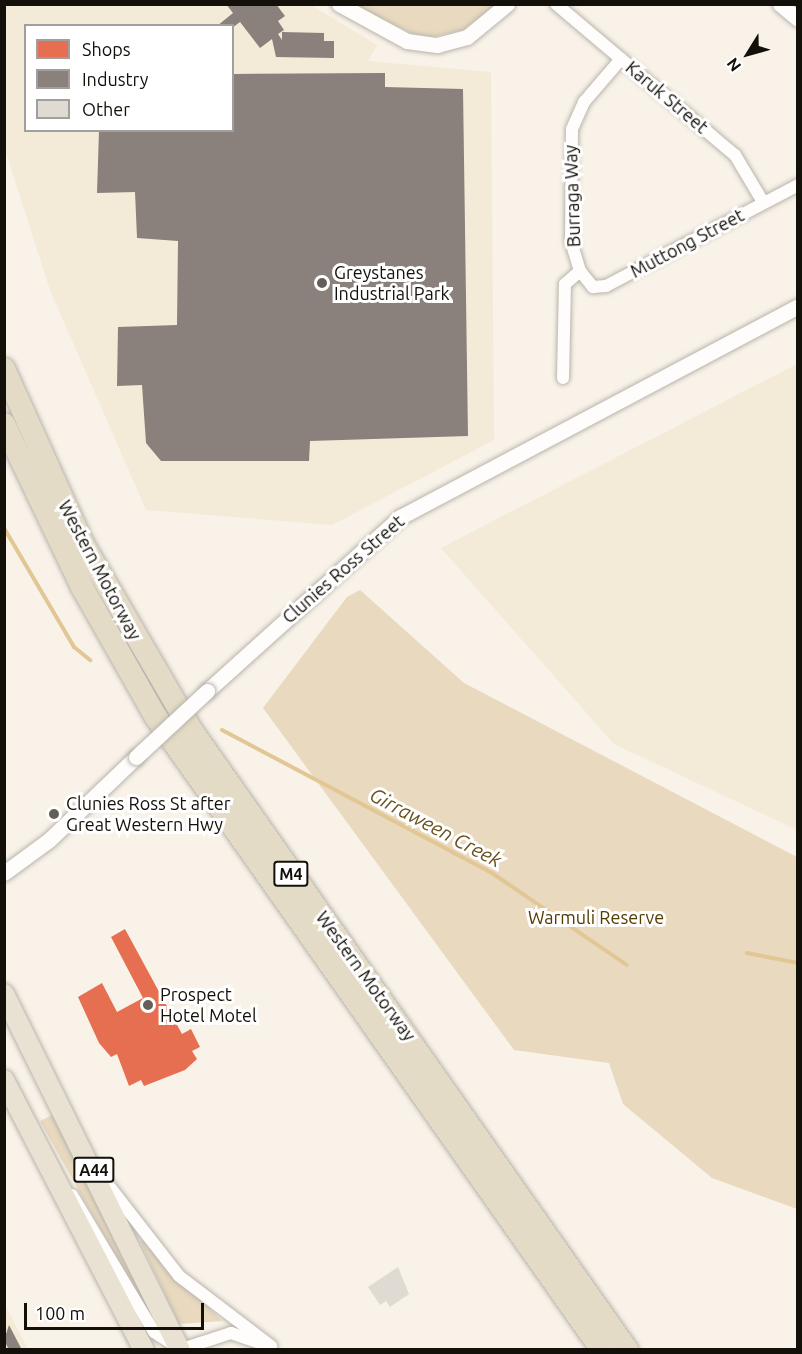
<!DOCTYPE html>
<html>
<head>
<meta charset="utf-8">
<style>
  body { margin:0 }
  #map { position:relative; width:802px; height:1354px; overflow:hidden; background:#f8f2e8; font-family:Ubuntu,sans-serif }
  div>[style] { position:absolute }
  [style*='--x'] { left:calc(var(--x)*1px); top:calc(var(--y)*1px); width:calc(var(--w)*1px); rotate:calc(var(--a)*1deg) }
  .built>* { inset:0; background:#f4ead8 }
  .green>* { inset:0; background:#e8d9bf }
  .shops>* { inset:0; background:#e76f51 }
  .industry>* { inset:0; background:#8a817c }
  .stream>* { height:4px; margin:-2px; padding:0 2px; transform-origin:2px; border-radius:2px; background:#e2c795 }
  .building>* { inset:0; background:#dfdbd3 }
  .roads { filter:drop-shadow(0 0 2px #b9b4ad) drop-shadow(0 0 2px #b9b4ad) }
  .minor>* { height:12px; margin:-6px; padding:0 6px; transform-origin:6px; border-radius:6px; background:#fefdfc }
  .tertiary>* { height:15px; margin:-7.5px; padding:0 7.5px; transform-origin:7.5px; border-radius:7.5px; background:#fefdfc }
  .trunk>* { height:20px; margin:-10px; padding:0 10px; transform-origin:10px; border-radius:10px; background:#e9e2d2 }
  .motorway>* { height:22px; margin:-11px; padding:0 11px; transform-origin:11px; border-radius:11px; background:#e4dbc7 }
  .bridges { filter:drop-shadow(0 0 2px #b9b4ad) drop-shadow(0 0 2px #b9b4ad) }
  .tertiary-bridge>* { height:15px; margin:-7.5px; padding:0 7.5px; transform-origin:7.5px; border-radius:7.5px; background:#fefdfc }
  .dots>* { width:16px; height:16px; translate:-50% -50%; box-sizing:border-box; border:3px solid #fff; border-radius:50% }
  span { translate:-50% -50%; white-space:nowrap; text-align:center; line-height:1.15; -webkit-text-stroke:6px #fff; paint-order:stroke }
  .shield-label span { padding:2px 4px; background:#fff; border:2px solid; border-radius:4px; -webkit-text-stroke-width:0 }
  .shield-label { font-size:16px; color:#13100a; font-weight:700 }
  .street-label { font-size:18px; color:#13100a }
  .poi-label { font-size:18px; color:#13100a }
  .left { translate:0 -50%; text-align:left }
  .park-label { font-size:18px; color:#533b02 }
  .water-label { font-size:20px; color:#6a521f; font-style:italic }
  .frame { position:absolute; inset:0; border:6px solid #13100a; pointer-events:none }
  .legend { position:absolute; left:24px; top:24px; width:210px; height:108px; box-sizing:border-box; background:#fff; border:2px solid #a19f9d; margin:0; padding:8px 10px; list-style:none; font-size:18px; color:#13100a }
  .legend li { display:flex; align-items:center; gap:12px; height:30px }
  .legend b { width:30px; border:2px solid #a19f9d }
  .north { position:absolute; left:718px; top:24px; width:60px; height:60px; -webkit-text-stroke:4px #fff; paint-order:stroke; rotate:233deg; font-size:16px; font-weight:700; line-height:24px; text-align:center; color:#13100a }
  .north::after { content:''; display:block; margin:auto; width:21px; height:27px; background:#13100a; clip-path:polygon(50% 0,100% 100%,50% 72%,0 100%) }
  .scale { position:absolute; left:24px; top:1303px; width:180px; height:27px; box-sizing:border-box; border:3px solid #13100a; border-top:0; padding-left:8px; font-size:18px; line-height:21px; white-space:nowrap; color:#13100a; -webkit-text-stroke:4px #fff; paint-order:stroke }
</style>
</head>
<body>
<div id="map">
  <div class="built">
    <div style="clip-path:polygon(evenodd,4px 5px,311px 5px,377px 45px,368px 61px,491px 72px,494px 440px,332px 525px,146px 510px,50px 290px,5px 150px,4px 5px,26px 26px,232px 26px,232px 130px,26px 130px,26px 26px)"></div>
    <div style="clip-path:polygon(797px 364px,797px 830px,614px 744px,441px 548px)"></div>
    <div style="clip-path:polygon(5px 1305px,28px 1349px,5px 1349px)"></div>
  </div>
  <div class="green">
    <div style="clip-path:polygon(354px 5px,496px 5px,463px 30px,432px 37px,413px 34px)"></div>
    <div style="clip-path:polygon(360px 590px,464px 683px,797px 857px,797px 1209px,712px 1178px,623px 1104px,609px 1063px,514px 1050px,263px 708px,347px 597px)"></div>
    <div style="clip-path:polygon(54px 1114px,146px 1300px,141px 1301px,40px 1121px)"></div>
    <div style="clip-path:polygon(140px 1241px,143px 1241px,222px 1321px,179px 1324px)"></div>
  </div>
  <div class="shops">
    <div style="clip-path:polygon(125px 929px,182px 1034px,191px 1029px,200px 1047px,192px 1051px,197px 1059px,185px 1070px,144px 1086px,141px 1080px,129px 1086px,117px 1054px,111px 1057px,99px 1043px,78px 997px,102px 983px,117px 1012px,143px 998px,111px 937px)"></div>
  </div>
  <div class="industry">
    <div style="clip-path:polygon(226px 4px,276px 4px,285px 16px,278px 21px,284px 30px,278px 34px,282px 40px,282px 32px,324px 33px,324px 41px,334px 41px,334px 58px,276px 57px,272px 39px,260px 48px,240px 22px,232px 28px,217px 26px,233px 13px)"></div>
    <div style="clip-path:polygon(385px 73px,385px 87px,463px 89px,468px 436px,310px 441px,309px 461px,161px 461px,146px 443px,142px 385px,117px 386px,118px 327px,177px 325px,178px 241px,137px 238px,135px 192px,97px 193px,99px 130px,232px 130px,232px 74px)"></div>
    <div style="clip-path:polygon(9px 1325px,22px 1350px,9px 1350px,4px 1340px)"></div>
  </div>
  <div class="stream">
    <div style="--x:4;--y:528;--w:138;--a:59.5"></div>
    <div style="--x:74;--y:647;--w:21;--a:39"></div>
    <div style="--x:222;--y:730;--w:306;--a:27.9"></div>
    <div style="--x:492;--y:873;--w:163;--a:34.3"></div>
    <div style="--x:747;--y:953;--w:52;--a:11.1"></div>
  </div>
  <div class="building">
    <div style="clip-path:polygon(398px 1267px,409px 1294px,390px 1307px,386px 1301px,380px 1305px,368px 1287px)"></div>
  </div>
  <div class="roads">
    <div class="minor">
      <div style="--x:556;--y:4;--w:234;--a:40.2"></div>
      <div style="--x:735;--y:155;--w:55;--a:59.2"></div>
      <div style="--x:580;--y:271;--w:21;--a:51"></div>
      <div style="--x:593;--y:287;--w:13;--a:-4"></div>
      <div style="--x:606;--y:286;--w:217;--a:-27.7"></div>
      <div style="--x:563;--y:378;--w:94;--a:-88.8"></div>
      <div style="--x:565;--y:284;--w:20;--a:-41"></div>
      <div style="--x:580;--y:271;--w:31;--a:-107"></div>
      <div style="--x:571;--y:241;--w:112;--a:-89.5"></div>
      <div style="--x:572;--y:129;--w:30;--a:-66"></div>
      <div style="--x:584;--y:102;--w:57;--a:-49.3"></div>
      <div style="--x:102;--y:1177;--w:125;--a:52.1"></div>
      <div style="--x:179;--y:1276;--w:116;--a:37.3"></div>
      <div style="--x:72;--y:1195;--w:160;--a:59.1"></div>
      <div style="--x:154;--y:1332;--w:30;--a:33"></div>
      <div style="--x:179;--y:1350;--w:55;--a:-18.1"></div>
      <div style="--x:231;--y:1333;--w:31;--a:19"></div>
    </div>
    <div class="tertiary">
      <div style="--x:339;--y:4;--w:77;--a:28.6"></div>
      <div style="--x:407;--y:41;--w:30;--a:8"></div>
      <div style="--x:437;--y:45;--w:31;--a:-15"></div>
      <div style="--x:467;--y:37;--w:52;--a:-39.5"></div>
      <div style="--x:780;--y:4;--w:23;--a:40"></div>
      <div style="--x:207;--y:691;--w:260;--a:-42"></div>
      <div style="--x:400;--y:517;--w:450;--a:-27.9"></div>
      <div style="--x:4;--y:873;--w:56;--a:-36.3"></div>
      <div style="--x:49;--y:840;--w:120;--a:-43.7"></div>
    </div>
    <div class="trunk">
      <div style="--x:4;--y:994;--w:397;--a:63.7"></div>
      <div style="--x:4;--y:1080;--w:304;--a:62.6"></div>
    </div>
    <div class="motorway">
      <div style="--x:4;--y:369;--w:192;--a:65.7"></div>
      <div style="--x:83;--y:544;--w:216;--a:59.8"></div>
      <div style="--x:192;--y:731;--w:757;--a:54.9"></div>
      <div style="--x:4;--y:424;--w:181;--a:64.4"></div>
      <div style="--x:82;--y:587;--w:150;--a:60.4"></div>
      <div style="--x:156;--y:717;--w:774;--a:54.83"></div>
    </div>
  </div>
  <div class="bridges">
    <div class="tertiary-bridge">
      <div style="--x:136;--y:757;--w:97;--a:-42.9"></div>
    </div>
  </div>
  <div class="dots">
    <div style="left:322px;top:283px;background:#635f58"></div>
    <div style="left:54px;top:814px;background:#635f58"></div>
    <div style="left:148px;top:1005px;background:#635f58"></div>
  </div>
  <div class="shield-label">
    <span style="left:291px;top:874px">M4</span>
    <span style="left:94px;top:1170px">A44</span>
  </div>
  <div class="street-label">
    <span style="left:667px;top:97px;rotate:40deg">Karuk Street</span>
    <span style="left:572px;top:196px;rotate:-92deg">Burraga Way</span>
    <span style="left:687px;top:243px;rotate:-28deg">Muttong Street</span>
    <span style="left:343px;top:569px;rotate:-41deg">Clunies Ross Street</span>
    <span style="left:100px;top:570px;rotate:62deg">Western Motorway</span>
    <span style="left:366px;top:976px;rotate:54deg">Western Motorway</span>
  </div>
  <div class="poi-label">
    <span class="left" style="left:334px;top:283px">Greystanes<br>Industrial Park</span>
    <span class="left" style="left:66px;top:814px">Clunies Ross St after<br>Great Western Hwy</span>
    <span class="left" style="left:160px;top:1005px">Prospect<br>Hotel Motel</span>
  </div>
  <div class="park-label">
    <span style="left:596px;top:917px">Warmuli Reserve</span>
  </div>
  <div class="water-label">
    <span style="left:436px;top:827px;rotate:28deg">Girraween Creek</span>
  </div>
  <div class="frame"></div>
  <ul class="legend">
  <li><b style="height:16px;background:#e76f51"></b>Shops</li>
  <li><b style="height:16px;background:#8a817c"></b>Industry</li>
  <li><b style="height:16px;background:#dfdbd3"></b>Other</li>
  </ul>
  <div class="north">N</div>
  <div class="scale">100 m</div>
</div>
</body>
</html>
